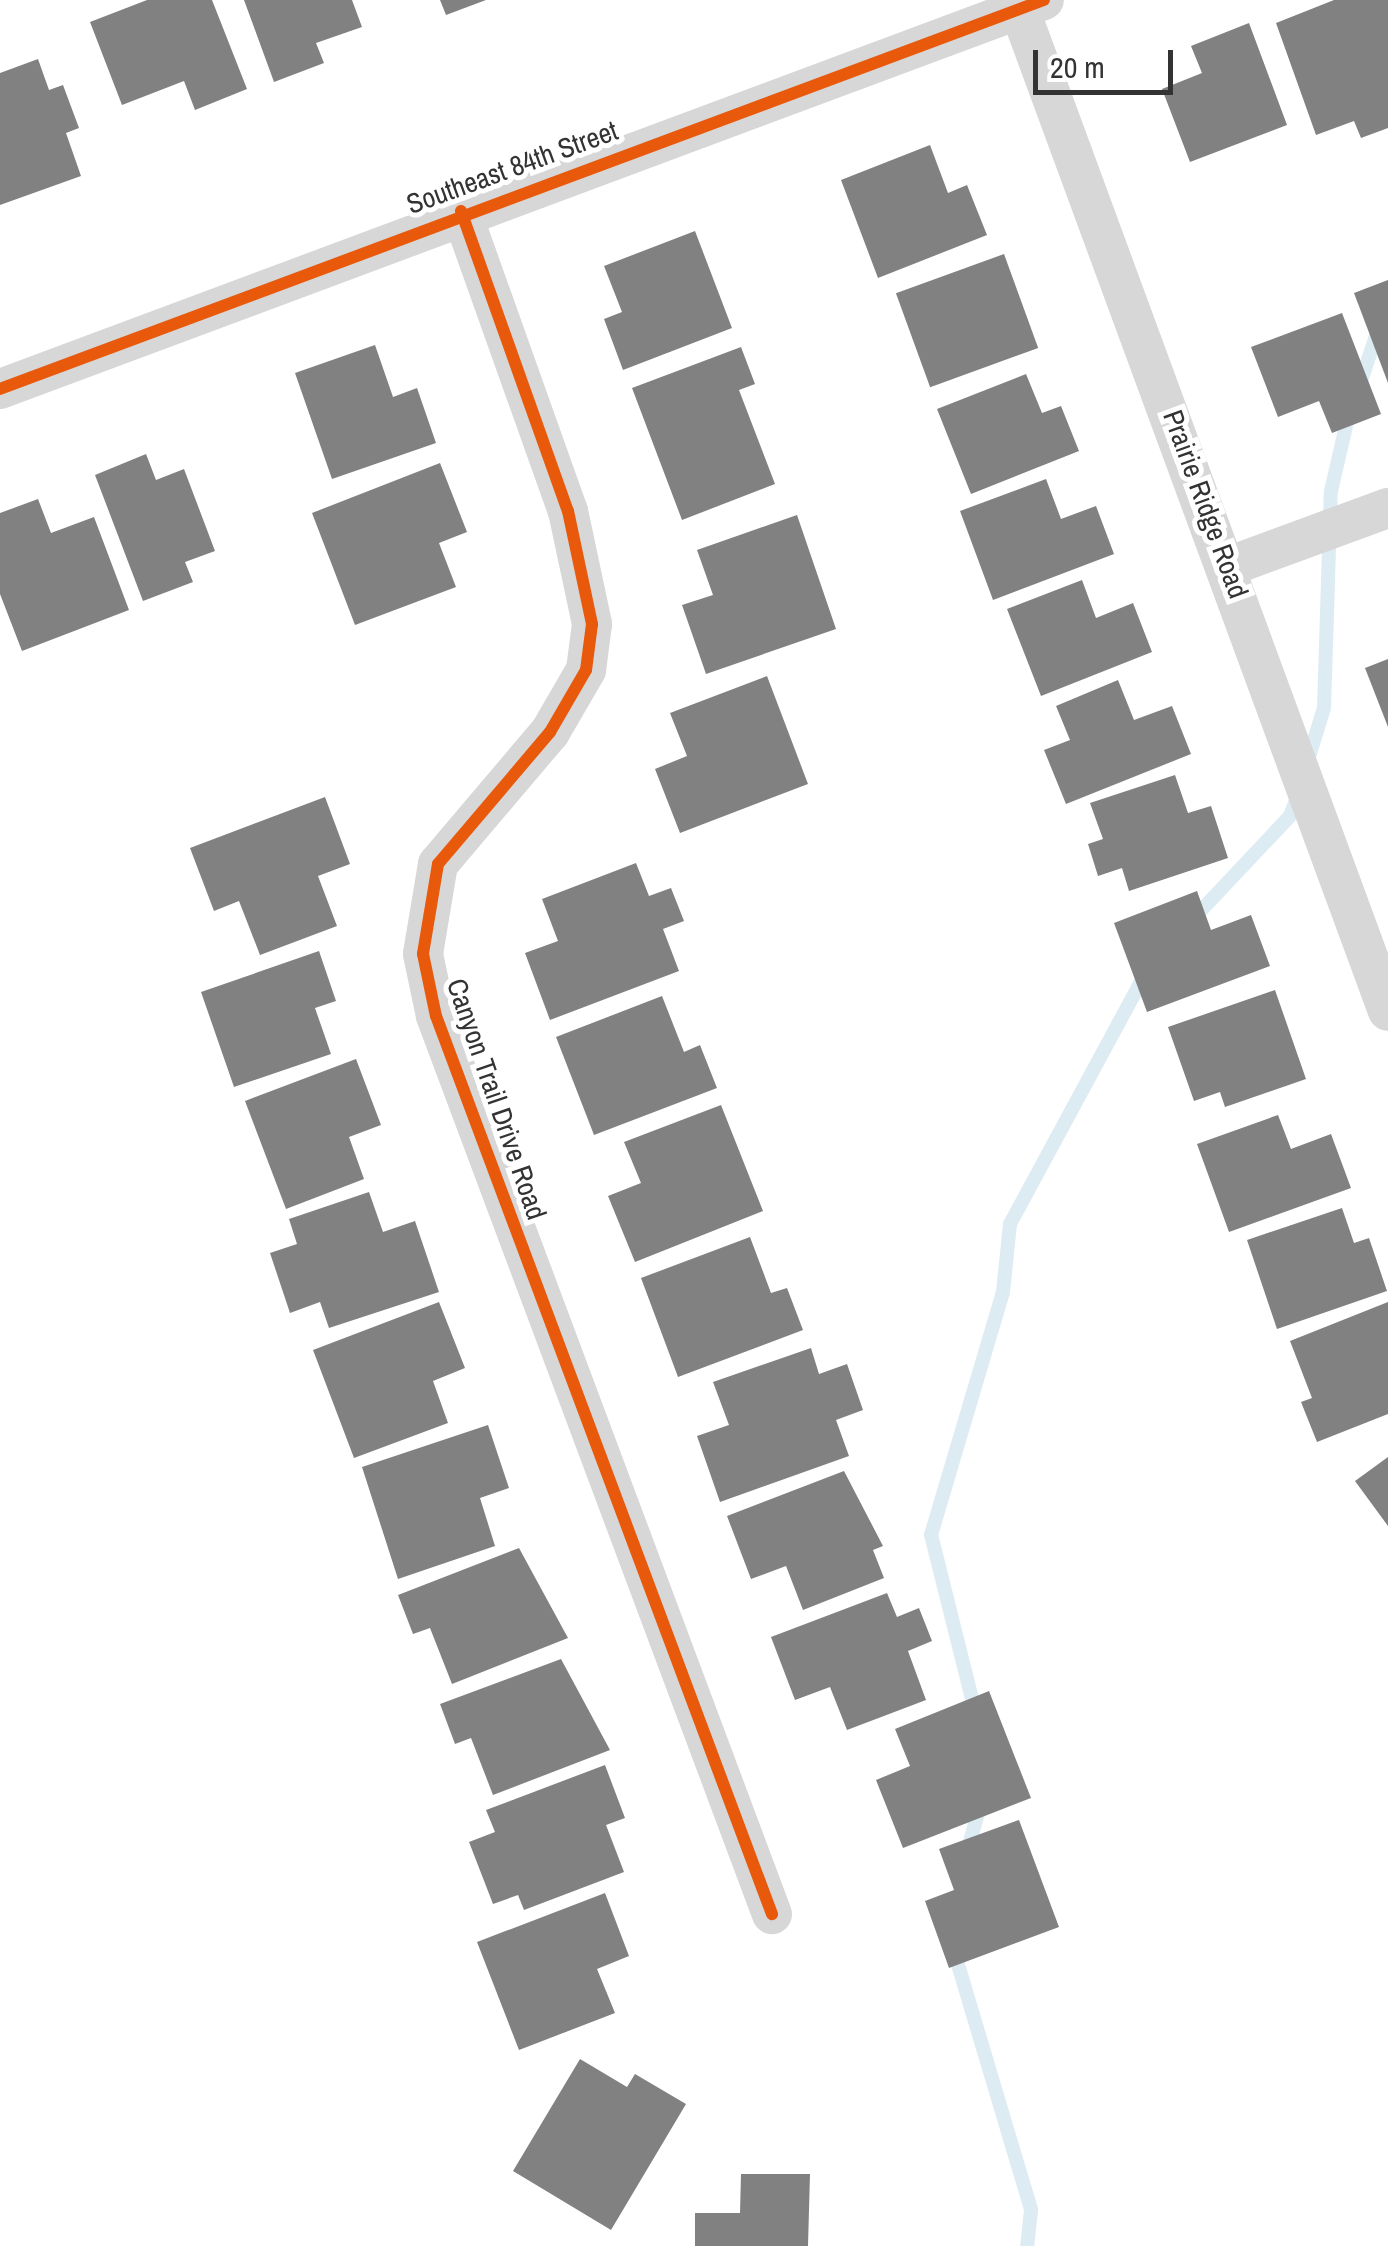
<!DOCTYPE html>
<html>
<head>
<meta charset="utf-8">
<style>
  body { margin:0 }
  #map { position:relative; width:1388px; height:2246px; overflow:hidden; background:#fff; font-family:"Archivo Narrow",sans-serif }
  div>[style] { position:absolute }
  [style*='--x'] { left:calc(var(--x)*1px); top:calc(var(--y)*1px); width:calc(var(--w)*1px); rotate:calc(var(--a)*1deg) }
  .stream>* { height:14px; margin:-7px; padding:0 7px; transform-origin:7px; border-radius:7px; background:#ddebf3 }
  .building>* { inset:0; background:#818181; transform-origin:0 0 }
  .minor>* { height:40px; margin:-20px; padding:0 20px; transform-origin:20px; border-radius:20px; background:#d7d7d7 }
  .cycleway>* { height:12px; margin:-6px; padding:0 6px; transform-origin:6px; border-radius:6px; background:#e8590c }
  span { translate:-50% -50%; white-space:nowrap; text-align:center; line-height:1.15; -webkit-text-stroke:10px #fff; paint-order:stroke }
  .street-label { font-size:28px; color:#333 }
  .scale { position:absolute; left:1033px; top:50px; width:140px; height:45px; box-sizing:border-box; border:5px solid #333; border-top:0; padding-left:12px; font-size:30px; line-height:35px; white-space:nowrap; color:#333; -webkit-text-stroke:8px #fff; paint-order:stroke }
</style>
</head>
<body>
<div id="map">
  <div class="stream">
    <div style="--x:1360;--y:384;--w:89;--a:-71.6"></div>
    <div style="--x:1308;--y:760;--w:54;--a:-72.9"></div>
    <div style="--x:1324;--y:708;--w:217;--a:-88.2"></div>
    <div style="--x:1331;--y:491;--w:80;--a:-77"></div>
    <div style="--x:1193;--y:919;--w:141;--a:-46.7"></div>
    <div style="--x:1290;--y:816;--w:22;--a:-69"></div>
    <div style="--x:976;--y:1715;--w:186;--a:-104"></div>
    <div style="--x:931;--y:1535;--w:253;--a:-73.5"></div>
    <div style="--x:1003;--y:1292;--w:68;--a:-84.1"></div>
    <div style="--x:1010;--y:1224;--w:288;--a:-61.6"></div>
    <div style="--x:967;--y:1852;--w:48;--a:-74.2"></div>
    <div style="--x:954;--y:1951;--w:270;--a:73.4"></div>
    <div style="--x:1031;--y:2210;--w:36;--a:96"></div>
  </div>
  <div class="building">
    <div style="clip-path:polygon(147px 0,212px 0,247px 89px,195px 110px,184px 81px,122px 105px,90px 22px)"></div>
    <div style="clip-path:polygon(244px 0,352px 0,362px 27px,316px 43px,324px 63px,274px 82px)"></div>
    <div style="clip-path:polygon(440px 0,486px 0,446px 15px)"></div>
    <div style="clip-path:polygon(1334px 0,1388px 0,1388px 128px,1361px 138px,1354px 121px,1316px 135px,1276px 23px)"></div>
    <div style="clip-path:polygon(1249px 23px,1287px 125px,1190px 162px,1162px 89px,1202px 73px,1191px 46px)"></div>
    <div style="clip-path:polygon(38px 59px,49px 90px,63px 85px,79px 128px,66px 133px,81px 176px,0 205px,0 73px)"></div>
    <div style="clip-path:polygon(930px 145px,948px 193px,967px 185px,987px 235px,878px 278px,841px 180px)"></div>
    <div style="clip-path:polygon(695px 231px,732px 328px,623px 370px,604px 319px,622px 312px,604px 266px)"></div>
    <div style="left:1004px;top:254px;width:100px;height:115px;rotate:70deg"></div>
    <div style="clip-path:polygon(1388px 280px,1388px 383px,1354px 293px)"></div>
    <div style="clip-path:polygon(1342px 313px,1381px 414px,1332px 433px,1319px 401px,1278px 417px,1251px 347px)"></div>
    <div style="clip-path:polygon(375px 345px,393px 397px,417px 388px,436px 443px,332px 479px,295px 373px)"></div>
    <div style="clip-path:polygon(741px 347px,755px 384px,739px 390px,775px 484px,682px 520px,632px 388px)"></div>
    <div style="clip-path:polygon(1026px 374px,1042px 413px,1061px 406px,1079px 451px,971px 494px,937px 409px)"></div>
    <div style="clip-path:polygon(146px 454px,156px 480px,184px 469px,215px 551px,185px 562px,193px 582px,143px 601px,95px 475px)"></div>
    <div style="clip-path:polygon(440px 463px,467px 532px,439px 543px,456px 587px,355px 625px,312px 513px)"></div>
    <div style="clip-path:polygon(1046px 479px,1061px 519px,1096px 506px,1114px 554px,993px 600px,960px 511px)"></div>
    <div style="clip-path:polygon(38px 499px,51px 533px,94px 517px,129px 610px,22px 651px,0 594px,0 513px)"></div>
    <div style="clip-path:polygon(797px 515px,836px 629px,706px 674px,682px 605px,713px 595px,697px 550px)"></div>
    <div style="clip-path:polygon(1082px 580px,1096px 618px,1133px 603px,1152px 652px,1041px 696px,1007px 609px)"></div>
    <div style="clip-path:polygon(1388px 659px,1388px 727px,1365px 668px)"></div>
    <div style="clip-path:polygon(767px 676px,808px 784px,680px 833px,655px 769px,687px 756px,670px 713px)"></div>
    <div style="clip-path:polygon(1118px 680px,1134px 720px,1172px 706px,1191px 754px,1066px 804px,1044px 750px,1070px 740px,1056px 706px)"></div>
    <div style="clip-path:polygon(1175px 775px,1188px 813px,1211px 806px,1228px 858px,1129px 891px,1122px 868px,1098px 876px,1088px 844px,1103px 839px,1090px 803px)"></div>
    <div style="clip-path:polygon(325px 797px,350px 864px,318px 876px,337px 926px,260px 955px,239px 901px,214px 911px,190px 848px)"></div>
    <div style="clip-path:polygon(636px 863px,649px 896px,671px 888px,684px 921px,663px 929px,679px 971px,550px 1020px,525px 953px,558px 941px,542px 899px)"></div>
    <div style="clip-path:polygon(1197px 891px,1211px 930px,1251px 915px,1270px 966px,1147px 1012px,1114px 923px)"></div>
    <div style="clip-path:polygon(319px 951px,336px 1001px,315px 1008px,331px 1054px,234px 1087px,201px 992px)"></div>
    <div style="clip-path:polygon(1275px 990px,1306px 1079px,1225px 1107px,1220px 1092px,1194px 1101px,1168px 1027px)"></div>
    <div style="clip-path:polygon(662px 996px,684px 1052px,700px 1045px,717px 1088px,594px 1135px,556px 1037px)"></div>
    <div style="clip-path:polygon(356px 1059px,381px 1125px,349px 1137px,364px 1179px,286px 1209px,245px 1101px)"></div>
    <div style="clip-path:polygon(721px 1105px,763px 1211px,635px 1262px,608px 1196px,641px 1183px,624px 1142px)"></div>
    <div style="clip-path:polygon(1278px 1115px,1291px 1149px,1331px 1134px,1351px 1188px,1229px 1232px,1197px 1144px)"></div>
    <div style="clip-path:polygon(369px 1192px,383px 1232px,415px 1221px,439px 1292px,329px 1328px,320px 1302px,290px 1313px,270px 1253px,297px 1244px,289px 1219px)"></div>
    <div style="clip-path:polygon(1342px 1208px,1354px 1243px,1369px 1238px,1387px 1291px,1277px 1329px,1247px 1240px)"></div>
    <div style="clip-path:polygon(750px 1237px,771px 1293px,787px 1288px,803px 1330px,678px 1377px,641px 1278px)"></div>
    <div style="clip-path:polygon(439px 1302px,465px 1368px,433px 1381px,448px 1423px,354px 1458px,313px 1350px)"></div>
    <div style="clip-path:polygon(1388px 1302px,1388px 1414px,1317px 1442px,1301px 1402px,1312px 1398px,1290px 1341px)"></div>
    <div style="clip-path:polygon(811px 1348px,819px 1374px,847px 1364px,863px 1410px,836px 1420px,849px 1456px,720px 1502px,697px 1436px,729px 1425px,713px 1382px)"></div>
    <div style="clip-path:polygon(488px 1425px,509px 1488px,480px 1498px,495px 1546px,398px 1579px,362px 1467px)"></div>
    <div style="clip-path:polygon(1388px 1457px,1388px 1526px,1355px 1481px)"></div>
    <div style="clip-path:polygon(844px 1471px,883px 1546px,873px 1550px,884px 1578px,803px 1610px,786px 1566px,751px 1579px,727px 1516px)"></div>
    <div style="clip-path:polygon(519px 1548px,568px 1638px,452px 1684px,430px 1628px,413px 1634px,398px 1595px)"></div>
    <div style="clip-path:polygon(887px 1593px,897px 1617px,919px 1608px,932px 1641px,908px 1651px,926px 1700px,847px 1730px,830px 1687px,795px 1700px,771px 1637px)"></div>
    <div style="clip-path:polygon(561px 1659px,610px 1750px,493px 1795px,471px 1738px,455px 1744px,440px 1704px)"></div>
    <div style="clip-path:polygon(989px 1691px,1031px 1798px,903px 1848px,876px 1780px,910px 1766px,895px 1729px)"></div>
    <div style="clip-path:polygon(605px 1765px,625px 1818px,606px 1825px,624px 1872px,524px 1910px,518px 1895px,493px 1904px,469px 1842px,495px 1832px,486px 1810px)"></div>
    <div style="clip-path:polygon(1019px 1820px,1059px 1927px,949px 1968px,925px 1901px,954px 1890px,939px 1849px)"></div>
    <div style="clip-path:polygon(605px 1893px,629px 1956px,597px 1969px,615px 2013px,519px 2050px,477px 1942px)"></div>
    <div style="clip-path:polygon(580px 2059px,627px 2087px,635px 2074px,686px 2104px,611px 2230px,513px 2171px)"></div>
    <div style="clip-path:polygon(741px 2174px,810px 2174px,808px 2246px,695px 2246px,695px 2213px,740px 2213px)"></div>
  </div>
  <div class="minor">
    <div style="--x:1016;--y:0;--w:1077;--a:69.8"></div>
    <div style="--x:461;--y:211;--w:319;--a:70.4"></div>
    <div style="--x:568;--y:511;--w:116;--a:78"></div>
    <div style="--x:592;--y:624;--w:46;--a:97.4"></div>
    <div style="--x:586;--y:670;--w:72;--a:120.1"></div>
    <div style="--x:550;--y:732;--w:173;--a:130.3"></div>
    <div style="--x:438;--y:864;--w:91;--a:99.5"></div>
    <div style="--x:423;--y:954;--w:63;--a:78.2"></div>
    <div style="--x:436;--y:1016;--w:959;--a:69.49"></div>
    <div style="--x:0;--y:389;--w:1114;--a:-20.44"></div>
    <div style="--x:1230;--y:566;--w:168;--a:-20.2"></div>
  </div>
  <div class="cycleway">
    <div style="--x:461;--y:211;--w:319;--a:70.4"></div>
    <div style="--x:568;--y:511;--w:116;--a:78"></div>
    <div style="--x:592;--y:624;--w:46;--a:97.4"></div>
    <div style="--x:586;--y:670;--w:72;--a:120.1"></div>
    <div style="--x:550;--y:732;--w:173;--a:130.3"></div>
    <div style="--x:438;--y:864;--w:91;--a:99.5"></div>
    <div style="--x:423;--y:954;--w:63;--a:78.2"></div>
    <div style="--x:436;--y:1016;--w:959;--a:69.49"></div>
    <div style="--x:0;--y:389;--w:1114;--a:-20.44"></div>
  </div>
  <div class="street-label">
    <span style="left:512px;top:167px;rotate:-20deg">Southeast 84th Street</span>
    <span style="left:1206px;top:504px;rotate:70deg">Prairie Ridge Road</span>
    <span style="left:497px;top:1099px;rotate:71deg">Canyon Trail Drive Road</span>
  </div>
  <div class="scale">20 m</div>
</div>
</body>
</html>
